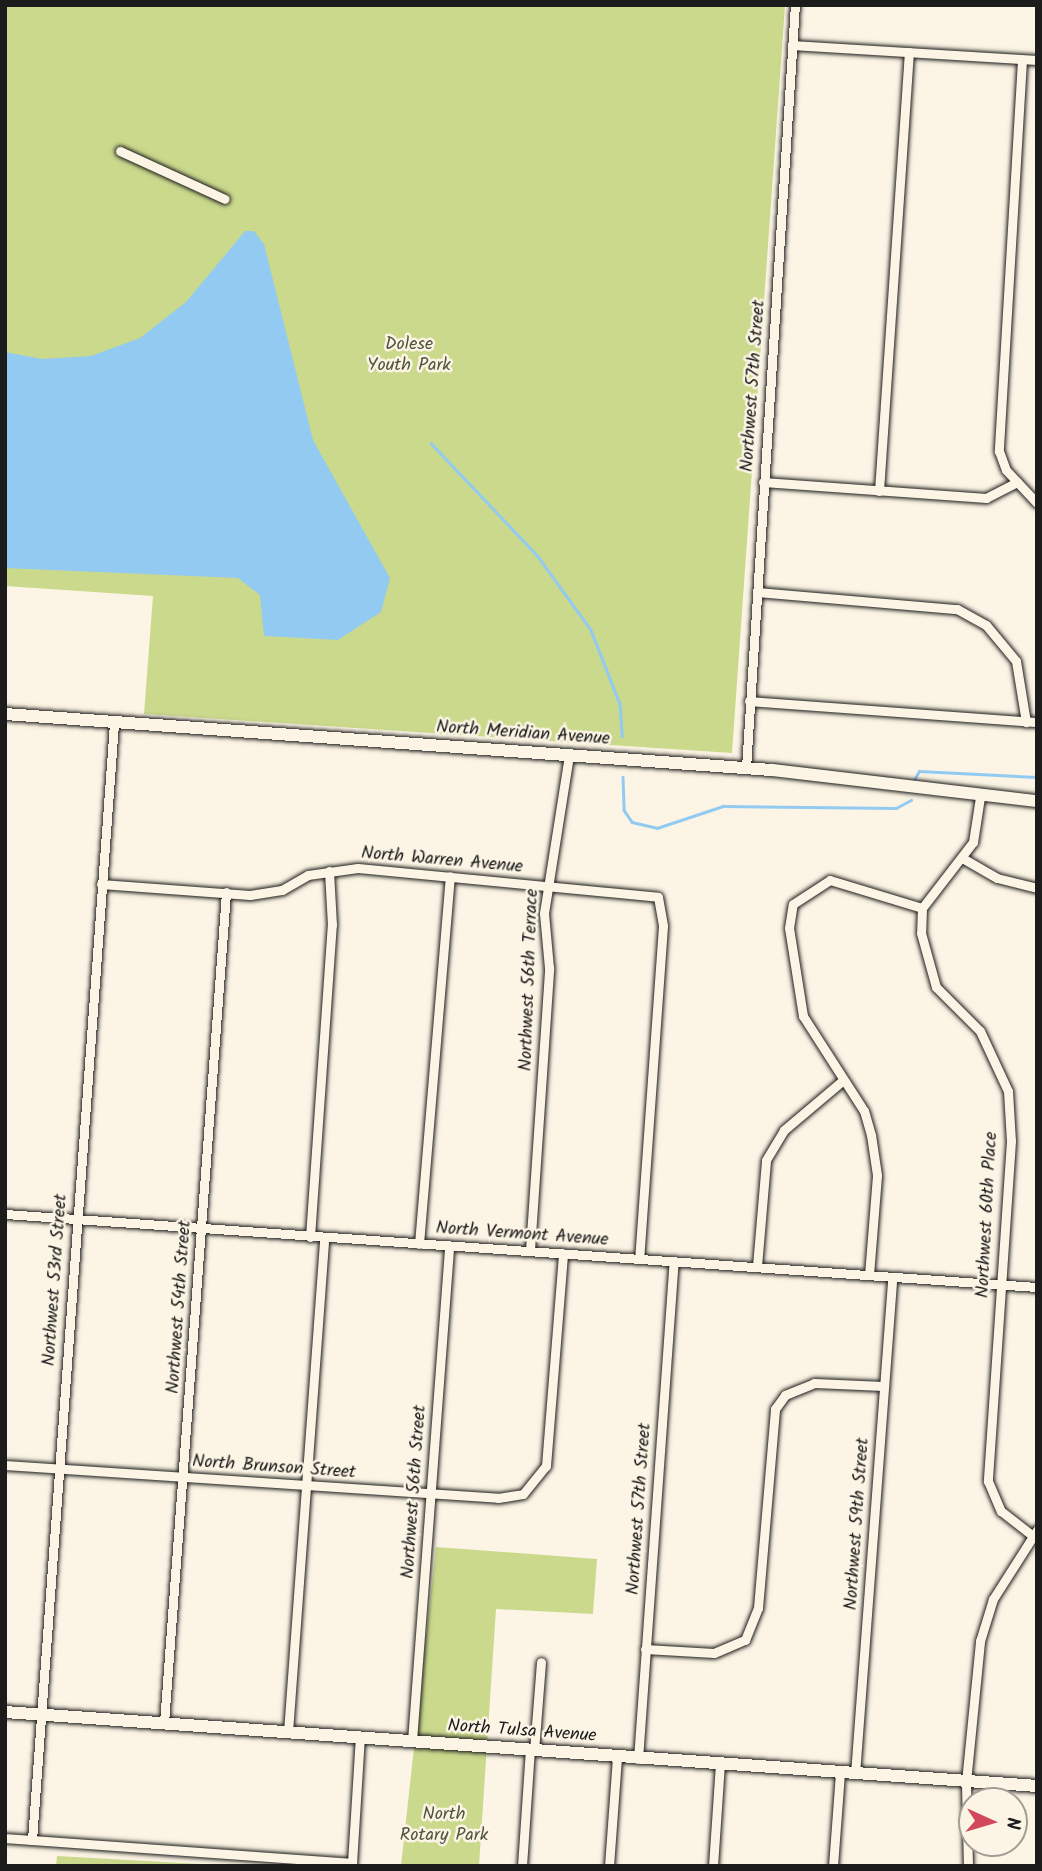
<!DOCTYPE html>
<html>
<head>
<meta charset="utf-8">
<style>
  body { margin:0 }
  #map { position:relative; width:1042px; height:1871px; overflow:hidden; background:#fcf5e5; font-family:Kalam,sans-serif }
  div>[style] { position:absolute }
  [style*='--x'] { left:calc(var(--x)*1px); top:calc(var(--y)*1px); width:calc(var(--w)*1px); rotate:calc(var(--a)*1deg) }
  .green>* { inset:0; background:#cbd98d }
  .water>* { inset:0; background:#92caf1 }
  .stream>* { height:2.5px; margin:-1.25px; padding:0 1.25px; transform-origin:1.25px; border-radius:1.25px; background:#92caf1 }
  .roads { filter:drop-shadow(0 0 2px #1c1c1c) drop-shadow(0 0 2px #1c1c1c) }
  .street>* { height:9px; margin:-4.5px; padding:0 4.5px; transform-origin:4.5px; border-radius:4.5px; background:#fcf5e5 }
  .secondary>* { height:12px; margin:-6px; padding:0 6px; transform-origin:6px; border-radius:6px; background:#fcf5e5 }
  span { translate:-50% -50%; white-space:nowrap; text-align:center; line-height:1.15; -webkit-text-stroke:5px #fcf5e5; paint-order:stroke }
  .park-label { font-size:18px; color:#51553e }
  .street-label { font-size:18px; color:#1c1c1c }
  .frame { position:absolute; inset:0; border:7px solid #1c1c1c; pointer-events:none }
  .north { position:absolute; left:958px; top:1787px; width:70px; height:70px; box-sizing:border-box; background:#fcf5e5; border:2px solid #a29e95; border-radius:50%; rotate:94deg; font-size:19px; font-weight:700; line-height:28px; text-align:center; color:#1c1c1c }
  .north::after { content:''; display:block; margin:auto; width:24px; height:32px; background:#d1495b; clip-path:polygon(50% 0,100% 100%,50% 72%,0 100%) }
</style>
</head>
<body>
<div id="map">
  <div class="green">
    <div style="clip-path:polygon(5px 5px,785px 5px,732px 753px,144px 714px,153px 596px,5px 586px)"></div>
    <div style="clip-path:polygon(436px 1547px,597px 1559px,593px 1614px,496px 1609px,479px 1866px,401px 1866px)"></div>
    <div style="clip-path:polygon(57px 1856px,236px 1866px,56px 1866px)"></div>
  </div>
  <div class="water">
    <div style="clip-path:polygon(245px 231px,254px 231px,264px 244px,313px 440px,390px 578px,381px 612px,338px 640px,264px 636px,260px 595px,238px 578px,5px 568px,5px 352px,42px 359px,91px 356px,140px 338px,186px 302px)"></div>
  </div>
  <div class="stream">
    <div style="--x:431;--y:443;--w:154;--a:46.6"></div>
    <div style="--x:537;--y:555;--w:92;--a:54.2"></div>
    <div style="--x:591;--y:630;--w:79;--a:68.6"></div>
    <div style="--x:620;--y:704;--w:32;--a:86"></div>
    <div style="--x:623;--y:777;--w:33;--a:88"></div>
    <div style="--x:624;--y:810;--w:14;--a:56"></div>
    <div style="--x:632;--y:822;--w:26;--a:13"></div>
    <div style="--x:657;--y:828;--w:70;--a:-18.4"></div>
    <div style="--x:723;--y:806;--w:173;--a:0.7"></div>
    <div style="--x:896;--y:808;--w:17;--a:-28"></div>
    <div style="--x:914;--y:780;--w:10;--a:-61"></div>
    <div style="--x:919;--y:771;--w:118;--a:2.9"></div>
  </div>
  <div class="roads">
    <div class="street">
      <div style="--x:792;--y:45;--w:245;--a:3.5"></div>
      <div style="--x:1022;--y:60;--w:392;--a:93.4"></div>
      <div style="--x:999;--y:451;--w:20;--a:70"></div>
      <div style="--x:1006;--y:470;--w:45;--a:46.8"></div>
      <div style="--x:120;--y:151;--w:115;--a:24.6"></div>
      <div style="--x:763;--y:482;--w:224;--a:4.1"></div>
      <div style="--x:986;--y:498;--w:35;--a:-27"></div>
      <div style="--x:879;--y:491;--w:440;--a:-86.1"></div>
      <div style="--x:757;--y:592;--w:201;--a:4.9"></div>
      <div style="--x:957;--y:609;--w:33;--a:29"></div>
      <div style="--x:986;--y:625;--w:47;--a:50.2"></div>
      <div style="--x:1016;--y:661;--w:62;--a:80.7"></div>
      <div style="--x:749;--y:701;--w:289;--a:4.2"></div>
      <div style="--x:746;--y:768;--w:765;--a:-86.33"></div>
      <div style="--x:980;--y:797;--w:46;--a:98.8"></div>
      <div style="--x:973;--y:842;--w:83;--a:127.7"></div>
      <div style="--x:922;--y:908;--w:25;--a:92"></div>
      <div style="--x:921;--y:933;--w:56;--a:74.5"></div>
      <div style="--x:936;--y:987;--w:62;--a:45"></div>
      <div style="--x:980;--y:1031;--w:66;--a:65"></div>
      <div style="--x:1008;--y:1091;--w:50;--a:86.6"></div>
      <div style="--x:1011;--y:1141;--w:341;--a:93.9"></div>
      <div style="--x:988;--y:1481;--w:33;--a:67"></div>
      <div style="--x:1001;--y:1511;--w:41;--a:38"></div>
      <div style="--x:964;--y:859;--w:38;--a:30"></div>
      <div style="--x:997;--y:878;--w:41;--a:14"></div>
      <div style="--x:101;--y:884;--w:149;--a:4.2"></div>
      <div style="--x:250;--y:895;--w:32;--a:-9"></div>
      <div style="--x:282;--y:890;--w:30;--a:-30"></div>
      <div style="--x:308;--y:875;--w:50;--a:-8"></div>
      <div style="--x:358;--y:868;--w:301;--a:5.5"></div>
      <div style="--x:658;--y:897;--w:29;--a:80"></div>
      <div style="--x:663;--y:926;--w:333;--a:94.1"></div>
      <div style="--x:5;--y:1214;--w:1035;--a:4.05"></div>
      <div style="--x:310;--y:1237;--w:313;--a:-86"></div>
      <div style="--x:332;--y:925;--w:54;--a:-93.2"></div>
      <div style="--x:419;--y:1244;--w:369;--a:-85.2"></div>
      <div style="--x:530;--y:1250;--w:283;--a:-86.1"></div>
      <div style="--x:549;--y:968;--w:55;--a:-95.2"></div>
      <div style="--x:544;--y:913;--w:160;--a:-81"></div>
      <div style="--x:757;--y:1266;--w:106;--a:-85.1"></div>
      <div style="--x:766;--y:1160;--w:35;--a:-59"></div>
      <div style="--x:784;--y:1130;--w:76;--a:-40.2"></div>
      <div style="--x:869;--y:1275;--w:100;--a:-85.4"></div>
      <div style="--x:877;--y:1175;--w:40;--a:-98.5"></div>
      <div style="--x:871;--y:1135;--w:25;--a:-106"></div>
      <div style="--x:864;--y:1111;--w:113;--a:-122.7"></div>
      <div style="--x:803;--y:1016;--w:89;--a:-99"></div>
      <div style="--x:789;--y:928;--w:24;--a:-81"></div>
      <div style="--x:793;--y:904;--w:44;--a:-33"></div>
      <div style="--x:830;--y:880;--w:96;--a:16.9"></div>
      <div style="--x:5;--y:1465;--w:494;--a:3.8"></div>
      <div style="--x:498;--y:1498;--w:25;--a:-9"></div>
      <div style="--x:523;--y:1494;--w:36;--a:-51"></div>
      <div style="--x:546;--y:1466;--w:213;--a:-85.4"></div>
      <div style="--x:645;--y:1649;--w:69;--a:3.3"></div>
      <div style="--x:714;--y:1653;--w:34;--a:-23"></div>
      <div style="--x:745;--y:1640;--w:35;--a:-68"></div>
      <div style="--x:758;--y:1608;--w:200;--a:-85.1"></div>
      <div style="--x:775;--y:1409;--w:17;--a:-54"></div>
      <div style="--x:785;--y:1395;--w:31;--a:-22"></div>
      <div style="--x:814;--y:1383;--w:70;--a:2.5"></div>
      <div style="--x:164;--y:1723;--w:833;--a:-85.73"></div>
      <div style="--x:288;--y:1732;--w:495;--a:-85.8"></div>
      <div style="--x:412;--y:1741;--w:496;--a:-85.7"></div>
      <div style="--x:534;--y:1751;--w:89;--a:-85.5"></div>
      <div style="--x:638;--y:1759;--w:498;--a:-85.9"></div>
      <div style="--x:855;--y:1774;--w:498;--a:-85.7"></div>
      <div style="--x:5;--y:1838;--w:348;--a:4.1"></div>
      <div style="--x:352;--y:1863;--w:126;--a:-86.4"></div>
      <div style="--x:32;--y:1840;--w:1119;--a:-85.8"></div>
      <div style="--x:522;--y:1866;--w:116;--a:-86.1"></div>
      <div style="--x:609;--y:1866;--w:109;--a:-85.8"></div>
      <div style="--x:713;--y:1866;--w:102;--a:-86.1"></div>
      <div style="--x:833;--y:1866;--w:94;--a:-85.7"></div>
      <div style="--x:968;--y:1866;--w:84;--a:-91.4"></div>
      <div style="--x:966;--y:1782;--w:142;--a:-84.3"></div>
      <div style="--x:980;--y:1641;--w:44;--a:-72.8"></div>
      <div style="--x:993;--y:1599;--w:82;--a:-57.5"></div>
    </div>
    <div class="secondary">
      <div style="--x:5;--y:714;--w:769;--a:4.18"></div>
      <div style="--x:772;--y:770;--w:267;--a:6.7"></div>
      <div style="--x:5;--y:1712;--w:1035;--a:4.1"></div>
    </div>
  </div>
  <div class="park-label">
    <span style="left:409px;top:356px">Dolese<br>Youth Park</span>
    <span style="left:444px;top:1826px">North<br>Rotary Park</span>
  </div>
  <div class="street-label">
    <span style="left:754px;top:386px;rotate:-86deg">Northwest 57th Street</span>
    <span style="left:523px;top:734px;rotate:4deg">North Meridian Avenue</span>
    <span style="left:442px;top:861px;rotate:5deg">North Warren Avenue</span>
    <span style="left:530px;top:980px;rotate:-88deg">Northwest 56th Terrace</span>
    <span style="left:988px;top:1215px;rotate:-87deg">Northwest 60th Place</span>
    <span style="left:522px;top:1235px;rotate:4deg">North Vermont Avenue</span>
    <span style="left:56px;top:1280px;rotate:-86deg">Northwest 53rd Street</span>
    <span style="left:180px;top:1307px;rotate:-86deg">Northwest 54th Street</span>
    <span style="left:274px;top:1468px;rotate:4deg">North Brunson Street</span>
    <span style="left:415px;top:1492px;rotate:-86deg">Northwest 56th Street</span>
    <span style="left:640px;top:1509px;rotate:-86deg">Northwest 57th Street</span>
    <span style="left:858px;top:1524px;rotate:-86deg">Northwest 59th Street</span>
    <span style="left:522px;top:1732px;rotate:4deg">North Tulsa Avenue</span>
  </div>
  <div class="frame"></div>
  <div class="north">N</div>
</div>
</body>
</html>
